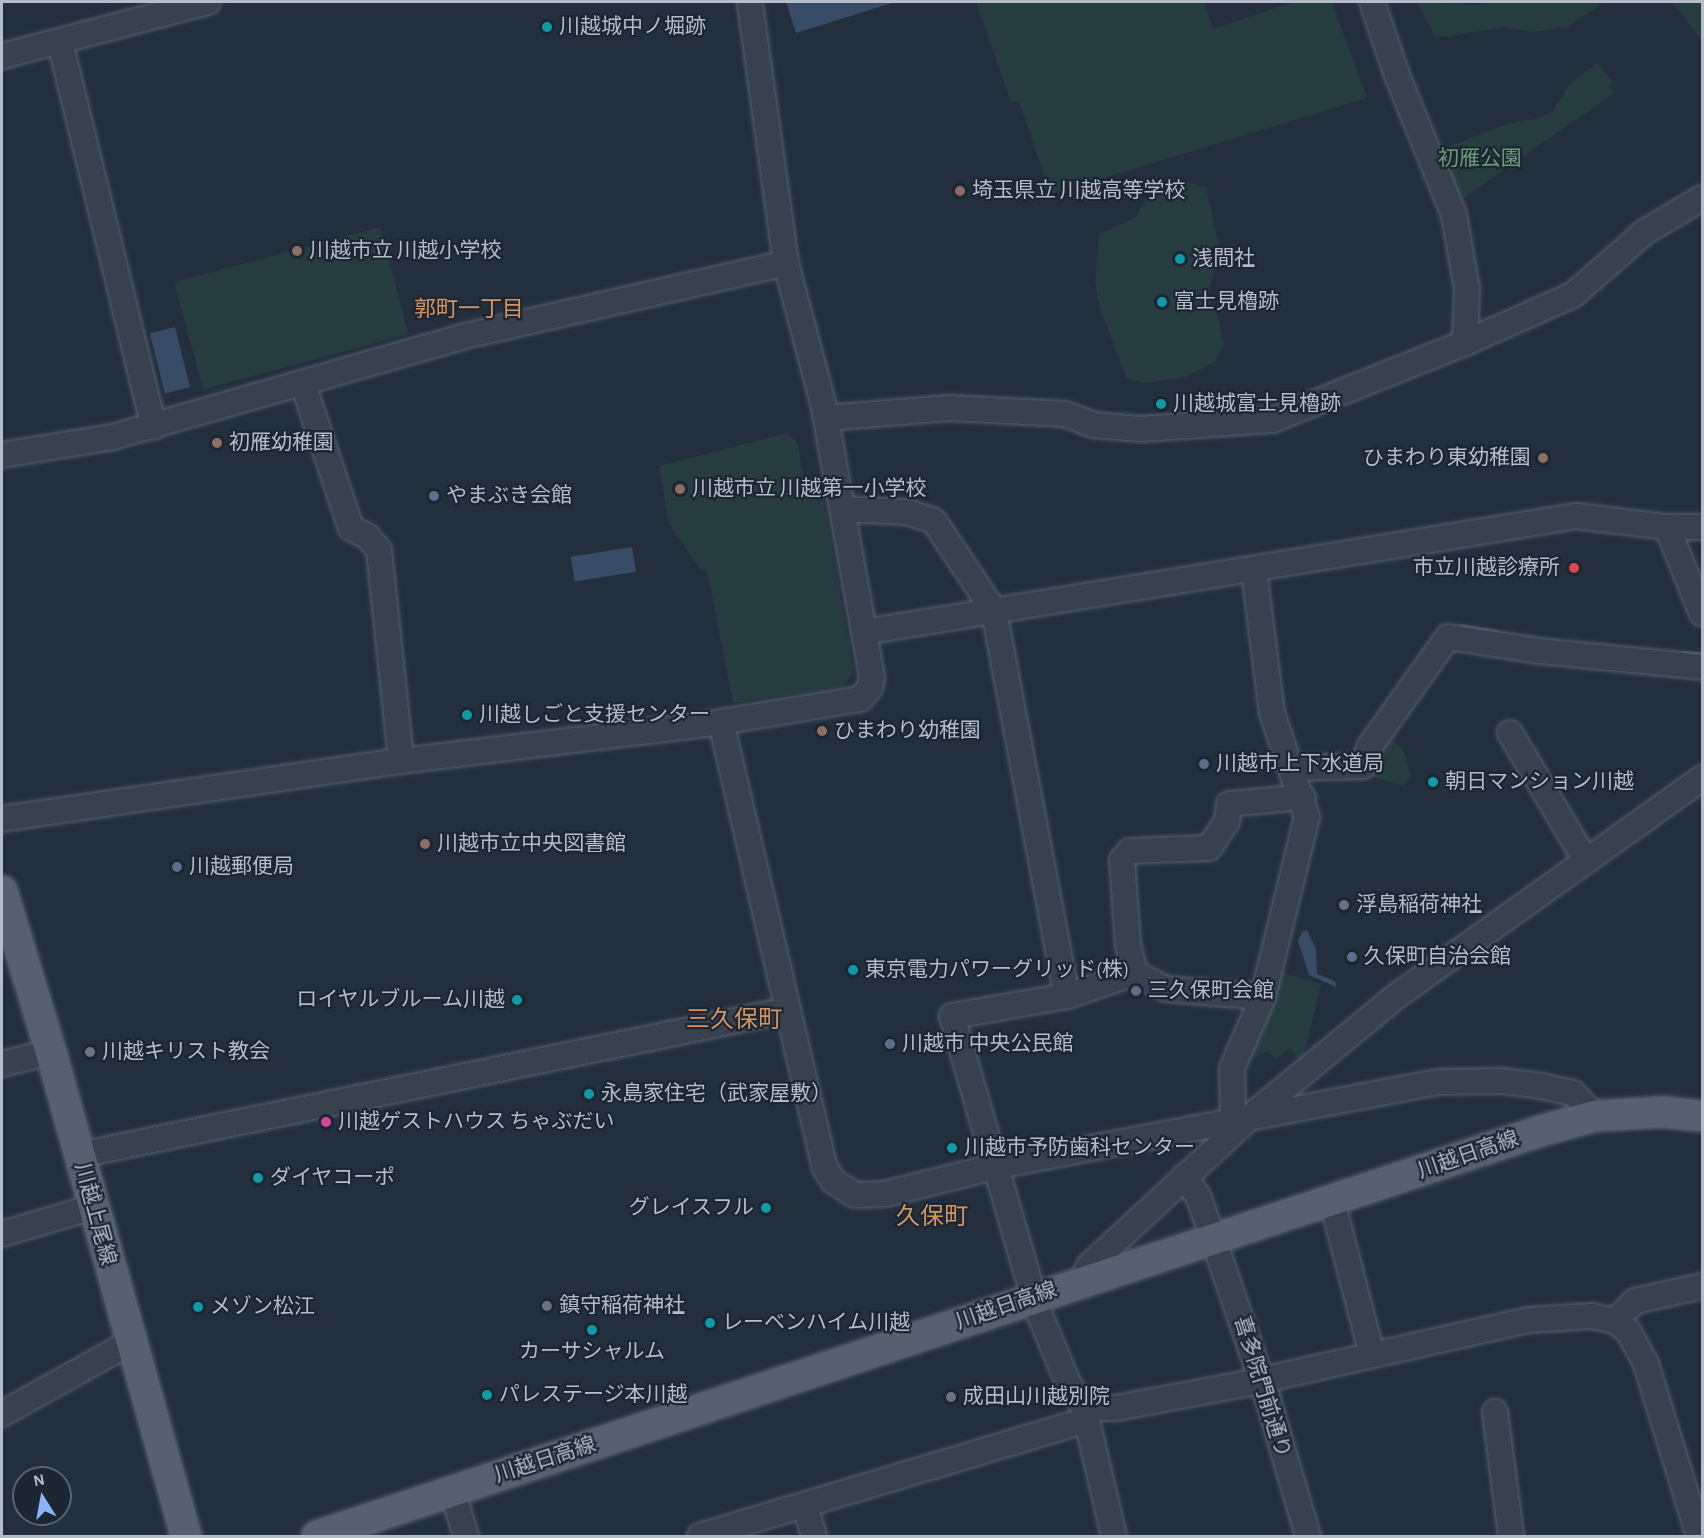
<!DOCTYPE html>
<html>
<head>
<meta charset="utf-8">
<style>
  body { margin:0 }
  #map { position:relative; width:1704px; height:1538px; overflow:hidden; background:#242f3e; font-family:"Alegreya Sans","Noto Sans JP",sans-serif }
  div>[style] { position:absolute }
  [style*='--x'] { left:calc(var(--x)*1px); top:calc(var(--y)*1px); width:calc(var(--w)*1px); rotate:calc(var(--a)*1deg) }
  .green>* { inset:0; background:#263c3f; transform-origin:0 0 }
  .water>* { inset:0; background:#394c67; transform-origin:0 0 }
  .stream>* { height:5px; margin:-2.5px; padding:0 2.5px; transform-origin:2.5px; border-radius:2.5px; background:#394c67 }
  .roads { filter:drop-shadow(0 0 2px #565f6c) drop-shadow(0 0 2px #565f6c) }
  .minor>* { height:24px; margin:-12px; padding:0 12px; transform-origin:12px; border-radius:12px; background:#38414e }
  .major>* { height:30px; margin:-15px; padding:0 15px; transform-origin:15px; border-radius:15px; background:#56606e }
  .dots>* { width:16px; height:16px; translate:-50% -50%; box-sizing:border-box; border:3px solid #1d2633; border-radius:50% }
  span { translate:-50% -50%; white-space:nowrap; text-align:center; line-height:1.15; -webkit-text-stroke:4.5px #1d2633; paint-order:stroke }
  .poi-label { font-size:21px; color:#b4bcc9 }
  .left { translate:0 -50%; text-align:left }
  .right { translate:-100% -50%; text-align:right }
  .park-label { font-size:21px; color:#6b9a76 }
  .street-label { font-size:21px; color:#b4bcc9 }
  .neighbourhood-label { font-size:22px; color:#d59563 }
  .quarter-label { font-size:24px; color:#d59563 }
  .frame { position:absolute; inset:0; border:3px solid #b4bcc9; pointer-events:none }
  .north { position:absolute; left:12px; top:1466px; width:60px; height:60px; box-sizing:border-box; background:#1d2633; border:2px solid #59626f; border-radius:50%; rotate:349deg; font-size:16px; font-weight:700; line-height:24px; text-align:center; color:#b4bcc9 }
  .north::after { content:''; display:block; margin:auto; width:21px; height:27px; background:#8ab4f8; clip-path:polygon(50% 0,100% 100%,50% 72%,0 100%) }
</style>
</head>
<body>
<div id="map">
  <div class="green">
    <div style="clip-path:polygon(976px 2px,1204px 2px,1213px 29px,1294px 2px,1332px 2px,1367px 98px,1051px 194px,1019px 102px,1011px 102px)"></div>
    <div style="clip-path:polygon(1417px 2px,1482px 5px,1489px 2px,1604px 2px,1567px 27px,1532px 32px,1504px 27px,1445px 37px,1434px 35px)"></div>
    <div style="clip-path:polygon(1672px 2px,1702px 2px,1702px 40px)"></div>
    <div style="clip-path:polygon(1597px 63px,1613px 82px,1609px 86px,1614px 93px,1462px 199px,1455px 197px,1440px 166px,1457px 159px,1451px 146px,1506px 124px,1539px 118px,1553px 111px,1570px 84px)"></div>
    <div style="clip-path:polygon(1187px 182px,1206px 187px,1221px 255px,1210px 283px,1209px 299px,1218px 316px,1224px 345px,1215px 362px,1185px 377px,1146px 383px,1127px 379px,1100px 309px,1095px 282px,1099px 234px,1135px 218px,1149px 195px,1163px 187px)"></div>
    <div style="left:380px;top:227px;width:111px;height:213px;rotate:75deg"></div>
    <div style="clip-path:polygon(787px 433px,798px 444px,803px 477px,823px 494px,854px 673px,842px 687px,733px 703px,707px 570px,701px 570px,669px 524px,659px 466px)"></div>
    <div style="clip-path:polygon(1385px 736px,1403px 749px,1411px 775px,1405px 786px,1368px 776px)"></div>
    <div style="clip-path:polygon(1278px 971px,1321px 984px,1303px 1058px,1299px 1061px,1290px 1048px,1276px 1059px,1268px 1051px,1246px 1062px)"></div>
  </div>
  <div class="water">
    <div style="clip-path:polygon(786px 2px,895px 2px,796px 33px)"></div>
    <div style="left:175px;top:327px;width:62px;height:26px;rotate:76deg"></div>
    <div style="left:632px;top:547px;width:25px;height:62px;rotate:81deg"></div>
    <div style="clip-path:polygon(1307px 930px,1316px 949px,1317px 974px,1335px 981px,1336px 987px,1309px 975px,1298px 941px,1302px 932px)"></div>
  </div>
  <div class="stream">
    <div style="--x:1462;--y:626;--w:35;--a:10"></div>
    <div style="--x:1683;--y:653;--w:19;--a:3"></div>
  </div>
  <div class="roads">
    <div class="minor">
      <div style="--x:60;--y:42;--w:396;--a:76.3"></div>
      <div style="--x:2;--y:56;--w:213;--a:-14.7"></div>
      <div style="--x:1465;--y:343;--w:118;--a:-24"></div>
      <div style="--x:1573;--y:295;--w:96;--a:-41.2"></div>
      <div style="--x:1645;--y:232;--w:66;--a:-30.8"></div>
      <div style="--x:303;--y:384;--w:152;--a:71.6"></div>
      <div style="--x:351;--y:528;--w:18;--a:27"></div>
      <div style="--x:367;--y:536;--w:18;--a:49"></div>
      <div style="--x:379;--y:550;--w:212;--a:84"></div>
      <div style="--x:826;--y:418;--w:124;--a:-4.6"></div>
      <div style="--x:950;--y:408;--w:115;--a:3"></div>
      <div style="--x:1065;--y:414;--w:30;--a:21"></div>
      <div style="--x:1093;--y:425;--w:48;--a:4.8"></div>
      <div style="--x:1141;--y:429;--w:131;--a:-3.9"></div>
      <div style="--x:1272;--y:420;--w:208;--a:-21.8"></div>
      <div style="--x:1465;--y:343;--w:54;--a:-87.9"></div>
      <div style="--x:1467;--y:289;--w:75;--a:-100"></div>
      <div style="--x:1454;--y:215;--w:151;--a:-112.2"></div>
      <div style="--x:1397;--y:75;--w:77;--a:-108.9"></div>
      <div style="--x:2;--y:455;--w:112;--a:-9.2"></div>
      <div style="--x:113;--y:437;--w:362;--a:-16"></div>
      <div style="--x:461;--y:337;--w:333;--a:-12.8"></div>
      <div style="--x:843;--y:509;--w:64;--a:2.7"></div>
      <div style="--x:907;--y:512;--w:28;--a:18"></div>
      <div style="--x:934;--y:521;--w:108;--a:56.3"></div>
      <div style="--x:994;--y:611;--w:392;--a:79.3"></div>
      <div style="--x:1667;--y:527;--w:35;--a:0"></div>
      <div style="--x:864;--y:632;--w:721;--a:-9.25"></div>
      <div style="--x:1576;--y:516;--w:92;--a:6.9"></div>
      <div style="--x:1667;--y:527;--w:93;--a:67.9"></div>
      <div style="--x:721;--y:722;--w:456;--a:76.9"></div>
      <div style="--x:824;--y:1166;--w:17;--a:59"></div>
      <div style="--x:833;--y:1181;--w:26;--a:32"></div>
      <div style="--x:855;--y:1195;--w:30;--a:-2"></div>
      <div style="--x:885;--y:1194;--w:115;--a:-14"></div>
      <div style="--x:997;--y:1166;--w:450;--a:-10.8"></div>
      <div style="--x:1439;--y:1082;--w:63;--a:-0.9"></div>
      <div style="--x:1502;--y:1081;--w:38;--a:7"></div>
      <div style="--x:1540;--y:1086;--w:34;--a:12"></div>
      <div style="--x:1573;--y:1093;--w:32;--a:46"></div>
      <div style="--x:1510;--y:733;--w:149;--a:59.3"></div>
      <div style="--x:1291;--y:768;--w:72;--a:-1.6"></div>
      <div style="--x:1363;--y:766;--w:21;--a:-71"></div>
      <div style="--x:1370;--y:746;--w:134;--a:-54.4"></div>
      <div style="--x:1448;--y:637;--w:92;--a:8.7"></div>
      <div style="--x:1539;--y:651;--w:164;--a:5.6"></div>
      <div style="--x:2;--y:819;--w:403;--a:-8.3"></div>
      <div style="--x:401;--y:761;--w:322;--a:-6.9"></div>
      <div style="--x:721;--y:722;--w:141;--a:-9.4"></div>
      <div style="--x:860;--y:699;--w:15;--a:-48"></div>
      <div style="--x:870;--y:688;--w:11;--a:-80"></div>
      <div style="--x:872;--y:677;--w:274;--a:-100.1"></div>
      <div style="--x:824;--y:407;--w:149;--a:-104.8"></div>
      <div style="--x:786;--y:263;--w:263;--a:-97.9"></div>
      <div style="--x:1135;--y:973;--w:30;--a:-104"></div>
      <div style="--x:1128;--y:944;--w:84;--a:-94.1"></div>
      <div style="--x:1122;--y:860;--w:12;--a:-48"></div>
      <div style="--x:1130;--y:851;--w:79;--a:-2.2"></div>
      <div style="--x:1209;--y:848;--w:32;--a:-56"></div>
      <div style="--x:1227;--y:821;--w:17;--a:-83"></div>
      <div style="--x:1229;--y:804;--w:74;--a:-5.4"></div>
      <div style="--x:1263;--y:997;--w:97;--a:-175.3"></div>
      <div style="--x:1166;--y:989;--w:35;--a:-153"></div>
      <div style="--x:1135;--y:973;--w:72;--a:161.3"></div>
      <div style="--x:1067;--y:996;--w:117;--a:170.1"></div>
      <div style="--x:952;--y:1016;--w:304;--a:73.8"></div>
      <div style="--x:1037;--y:1308;--w:81;--a:67.5"></div>
      <div style="--x:1068;--y:1383;--w:30;--a:57"></div>
      <div style="--x:1084;--y:1408;--w:32;--a:0"></div>
      <div style="--x:1116;--y:1408;--w:135;--a:-10.6"></div>
      <div style="--x:1249;--y:1383;--w:287;--a:-12.7"></div>
      <div style="--x:1529;--y:1320;--w:63;--a:-3.6"></div>
      <div style="--x:1592;--y:1316;--w:24;--a:12"></div>
      <div style="--x:1615;--y:1321;--w:16;--a:38"></div>
      <div style="--x:1628;--y:1331;--w:38;--a:61"></div>
      <div style="--x:1646;--y:1364;--w:180;--a:72.9"></div>
      <div style="--x:2;--y:1064;--w:50;--a:-13.8"></div>
      <div style="--x:1233;--y:1120;--w:52;--a:-91.1"></div>
      <div style="--x:1232;--y:1068;--w:77;--a:-66.4"></div>
      <div style="--x:1263;--y:997;--w:185;--a:-76.3"></div>
      <div style="--x:1307;--y:817;--w:110;--a:-108.6"></div>
      <div style="--x:1272;--y:713;--w:144;--a:-97.2"></div>
      <div style="--x:79;--y:1155;--w:723;--a:-11.57"></div>
      <div style="--x:1184;--y:1177;--w:24;--a:54"></div>
      <div style="--x:1198;--y:1196;--w:32;--a:70"></div>
      <div style="--x:1209;--y:1226;--w:180;--a:71.2"></div>
      <div style="--x:1267;--y:1396;--w:146;--a:73.7"></div>
      <div style="--x:1332;--y:1201;--w:159;--a:75.4"></div>
      <div style="--x:2;--y:1234;--w:95;--a:-16.5"></div>
      <div style="--x:1082;--y:1280;--w:16;--a:-63"></div>
      <div style="--x:1089;--y:1266;--w:221;--a:-42.8"></div>
      <div style="--x:1251;--y:1116;--w:190;--a:-39.5"></div>
      <div style="--x:1398;--y:995;--w:374;--a:-35.5"></div>
      <div style="--x:1615;--y:1321;--w:28;--a:-45"></div>
      <div style="--x:1635;--y:1301;--w:69;--a:-12.6"></div>
      <div style="--x:1084;--y:1408;--w:131;--a:76.8"></div>
      <div style="--x:1495;--y:1412;--w:125;--a:82.6"></div>
      <div style="--x:2;--y:1414;--w:148;--a:-29.2"></div>
      <div style="--x:452;--y:1490;--w:48;--a:73.1"></div>
      <div style="--x:805;--y:1506;--w:31;--a:73"></div>
      <div style="--x:700;--y:1536;--w:404;--a:-16.7"></div>
    </div>
    <div class="major">
      <div style="--x:2;--y:891;--w:168;--a:73.1"></div>
      <div style="--x:51;--y:1052;--w:502;--a:74.41"></div>
      <div style="--x:317;--y:1536;--w:1288;--a:-18.32"></div>
      <div style="--x:1540;--y:1131;--w:57;--a:-15.3"></div>
      <div style="--x:1595;--y:1116;--w:68;--a:-3.4"></div>
      <div style="--x:1663;--y:1112;--w:39;--a:6"></div>
    </div>
  </div>
  <div class="dots">
    <div style="left:547px;top:27px;background:#0f9aa8"></div>
    <div style="left:960px;top:191px;background:#8d6e63"></div>
    <div style="left:297px;top:251px;background:#8d6e63"></div>
    <div style="left:1180px;top:259px;background:#0f9aa8"></div>
    <div style="left:1162px;top:302px;background:#0f9aa8"></div>
    <div style="left:1161px;top:404px;background:#0f9aa8"></div>
    <div style="left:217px;top:443px;background:#8d6e63"></div>
    <div style="left:1543px;top:458px;background:#8d6e63"></div>
    <div style="left:680px;top:489px;background:#8d6e63"></div>
    <div style="left:434px;top:496px;background:#5c6f8a"></div>
    <div style="left:1574px;top:568px;background:#e0444e"></div>
    <div style="left:467px;top:715px;background:#0f9aa8"></div>
    <div style="left:822px;top:731px;background:#8d6e63"></div>
    <div style="left:1204px;top:764px;background:#5c6f8a"></div>
    <div style="left:1433px;top:782px;background:#0f9aa8"></div>
    <div style="left:425px;top:844px;background:#8d6e63"></div>
    <div style="left:177px;top:867px;background:#5c6f8a"></div>
    <div style="left:1344px;top:905px;background:#6b7280"></div>
    <div style="left:1352px;top:957px;background:#5c6f8a"></div>
    <div style="left:853px;top:970px;background:#0f9aa8"></div>
    <div style="left:1136px;top:991px;background:#5c6f8a"></div>
    <div style="left:517px;top:1000px;background:#0f9aa8"></div>
    <div style="left:890px;top:1044px;background:#5c6f8a"></div>
    <div style="left:90px;top:1052px;background:#6b7280"></div>
    <div style="left:589px;top:1094px;background:#0f9aa8"></div>
    <div style="left:326px;top:1122px;background:#d1479c"></div>
    <div style="left:952px;top:1148px;background:#0f9aa8"></div>
    <div style="left:258px;top:1178px;background:#0f9aa8"></div>
    <div style="left:766px;top:1208px;background:#0f9aa8"></div>
    <div style="left:547px;top:1306px;background:#6b7280"></div>
    <div style="left:198px;top:1307px;background:#0f9aa8"></div>
    <div style="left:710px;top:1323px;background:#0f9aa8"></div>
    <div style="left:592px;top:1330px;background:#0f9aa8"></div>
    <div style="left:487px;top:1395px;background:#0f9aa8"></div>
    <div style="left:951px;top:1397px;background:#6b7280"></div>
  </div>
  <div class="poi-label">
    <span class="left" style="left:559px;top:27px">川越城中ノ堀跡</span>
    <span class="left" style="left:972px;top:191px">埼玉県立 川越高等学校</span>
    <span class="left" style="left:309px;top:251px">川越市立 川越小学校</span>
    <span class="left" style="left:1192px;top:259px">浅間社</span>
    <span class="left" style="left:1174px;top:302px">富士見櫓跡</span>
    <span class="left" style="left:1173px;top:404px">川越城富士見櫓跡</span>
    <span class="left" style="left:229px;top:443px">初雁幼稚園</span>
    <span class="right" style="left:1531px;top:458px">ひまわり東幼稚園</span>
    <span class="left" style="left:692px;top:489px">川越市立 川越第一小学校</span>
    <span class="left" style="left:446px;top:496px">やまぶき会館</span>
    <span class="right" style="left:1560px;top:568px">市立川越診療所</span>
    <span class="left" style="left:479px;top:715px">川越しごと支援センター</span>
    <span class="left" style="left:834px;top:731px">ひまわり幼稚園</span>
    <span class="left" style="left:1216px;top:764px">川越市上下水道局</span>
    <span class="left" style="left:1445px;top:782px">朝日マンション川越</span>
    <span class="left" style="left:437px;top:844px">川越市立中央図書館</span>
    <span class="left" style="left:189px;top:867px">川越郵便局</span>
    <span class="left" style="left:1356px;top:905px">浮島稲荷神社</span>
    <span class="left" style="left:1364px;top:957px">久保町自治会館</span>
    <span class="left" style="left:865px;top:970px">東京電力パワーグリッド(株)</span>
    <span class="left" style="left:1148px;top:991px">三久保町会館</span>
    <span class="right" style="left:505px;top:1000px">ロイヤルブルーム川越</span>
    <span class="left" style="left:902px;top:1044px">川越市 中央公民館</span>
    <span class="left" style="left:102px;top:1052px">川越キリスト教会</span>
    <span class="left" style="left:601px;top:1094px">永島家住宅（武家屋敷）</span>
    <span class="left" style="left:338px;top:1122px">川越ゲストハウス ちゃぶだい</span>
    <span class="left" style="left:964px;top:1148px">川越市予防歯科センター</span>
    <span class="left" style="left:270px;top:1178px">ダイヤコーポ</span>
    <span class="right" style="left:754px;top:1208px">グレイスフル</span>
    <span class="left" style="left:559px;top:1306px">鎮守稲荷神社</span>
    <span class="left" style="left:210px;top:1307px">メゾン松江</span>
    <span class="left" style="left:722px;top:1323px">レーベンハイム川越</span>
    <span style="left:592px;top:1352px">カーサシャルム</span>
    <span class="left" style="left:499px;top:1395px">パレステージ本川越</span>
    <span class="left" style="left:963px;top:1397px">成田山川越別院</span>
  </div>
  <div class="park-label">
    <span style="left:1480px;top:159px">初雁公園</span>
  </div>
  <div class="street-label">
    <span style="left:1468px;top:1155px;rotate:-19deg">川越日高線</span>
    <span style="left:95px;top:1214px;rotate:75deg">川越上尾線</span>
    <span style="left:1006px;top:1306px;rotate:-19deg">川越日高線</span>
    <span style="left:1262px;top:1387px;rotate:73deg">喜多院門前通り</span>
    <span style="left:545px;top:1460px;rotate:-18deg">川越日高線</span>
  </div>
  <div class="neighbourhood-label">
    <span style="left:469px;top:310px">郭町一丁目</span>
  </div>
  <div class="quarter-label">
    <span style="left:734px;top:1021px">三久保町</span>
    <span style="left:932px;top:1218px">久保町</span>
  </div>
  <div class="frame"></div>
  <div class="north">N</div>
</div>
</body>
</html>
